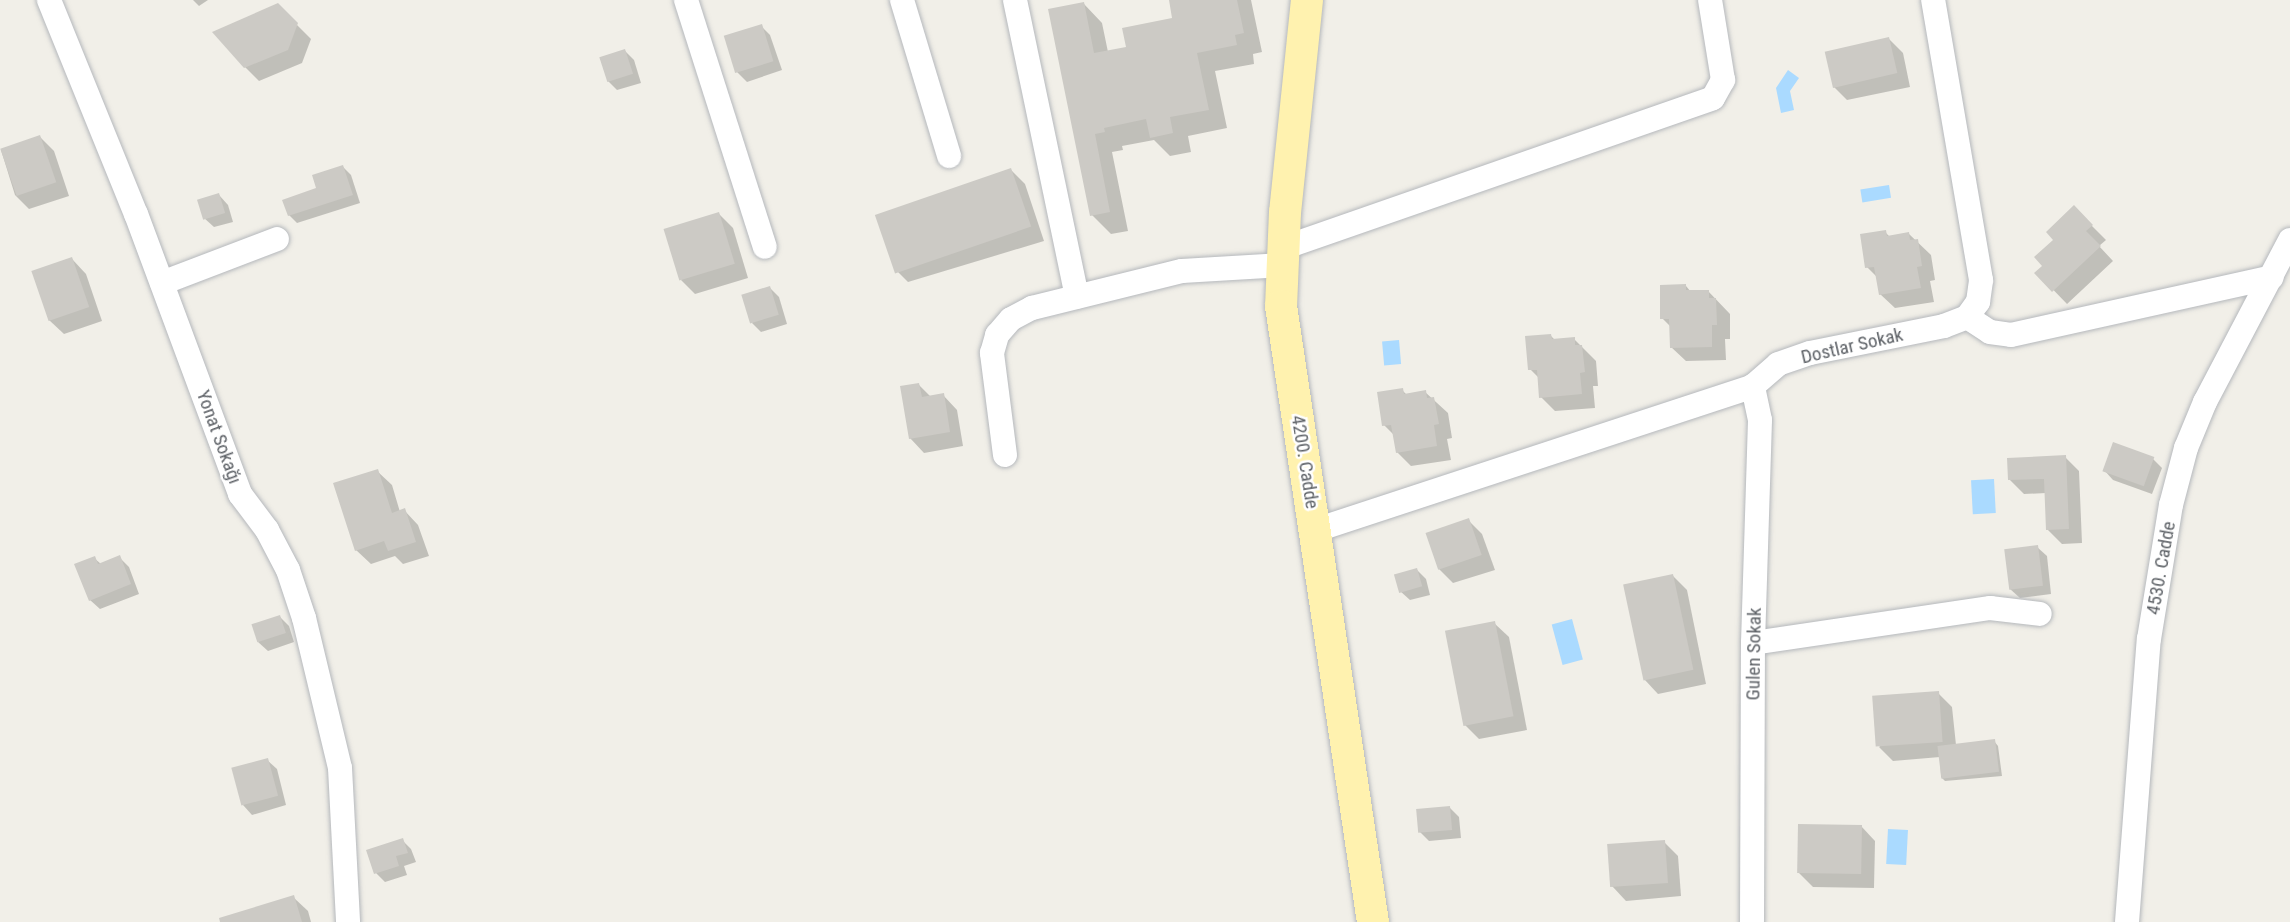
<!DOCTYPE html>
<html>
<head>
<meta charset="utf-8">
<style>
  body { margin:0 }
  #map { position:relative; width:2290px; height:922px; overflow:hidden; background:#f1efe8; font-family:"Roboto Condensed",sans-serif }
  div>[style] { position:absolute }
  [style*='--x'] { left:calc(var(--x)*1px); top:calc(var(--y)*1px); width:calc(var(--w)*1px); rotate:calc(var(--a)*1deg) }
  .water>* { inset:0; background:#aadaff; transform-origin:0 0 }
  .shadow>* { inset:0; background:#0003 }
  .building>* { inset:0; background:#cccac5; transform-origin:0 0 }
  .roads { filter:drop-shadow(0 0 2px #b5b8bc) drop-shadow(0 0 2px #b5b8bc) }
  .minor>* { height:24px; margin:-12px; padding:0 12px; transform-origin:12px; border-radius:12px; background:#fff }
  .major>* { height:32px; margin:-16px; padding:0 16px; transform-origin:16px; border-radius:16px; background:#fff2af }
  span { translate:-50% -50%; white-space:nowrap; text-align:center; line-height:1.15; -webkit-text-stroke:5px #fff; paint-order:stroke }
  .street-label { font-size:19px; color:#5f6368 }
</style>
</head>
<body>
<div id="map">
  <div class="water">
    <div style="clip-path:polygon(1788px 70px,1799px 78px,1790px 91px,1794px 110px,1781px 113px,1776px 88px)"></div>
    <div style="left:1889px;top:185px;width:13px;height:29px;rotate:81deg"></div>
    <div style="left:1399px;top:340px;width:24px;height:17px;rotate:85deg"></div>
    <div style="left:1994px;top:479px;width:34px;height:23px;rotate:87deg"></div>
    <div style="left:1572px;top:619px;width:42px;height:21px;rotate:75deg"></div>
    <div style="left:1888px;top:829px;width:20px;height:35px;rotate:3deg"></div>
  </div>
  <div class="shadow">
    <div style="clip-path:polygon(193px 0,208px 0,199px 6px)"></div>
    <div style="clip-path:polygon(1174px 0,1251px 0,1262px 52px,1253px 54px,1254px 64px,1215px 71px,1227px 128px,1188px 136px,1191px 152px,1170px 156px,1154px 140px,1122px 146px,1123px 150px,1112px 152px,1128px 231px,1111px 234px,1092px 215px,1084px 4px,1102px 23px,1108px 52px,1128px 49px,1175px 19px)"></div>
    <div style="clip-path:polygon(277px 5px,311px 39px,302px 63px,259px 81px,245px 67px)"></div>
    <div style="clip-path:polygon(761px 26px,770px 35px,782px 70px,747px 82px,737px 72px)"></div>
    <div style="clip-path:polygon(1889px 39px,1903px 53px,1910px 87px,1847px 100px,1833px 86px)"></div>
    <div style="clip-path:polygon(625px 51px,634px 60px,641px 83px,617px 90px,608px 81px)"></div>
    <div style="clip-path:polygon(40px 137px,54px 151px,69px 196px,29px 209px,15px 195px,1px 150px)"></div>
    <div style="clip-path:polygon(343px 167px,351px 175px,360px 203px,297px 223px,289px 215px)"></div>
    <div style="clip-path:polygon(1011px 170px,1025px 184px,1044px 241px,908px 282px,894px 268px)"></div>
    <div style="clip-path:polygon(219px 195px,228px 205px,233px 222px,214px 227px,204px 218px)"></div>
    <div style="clip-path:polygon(719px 214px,733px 228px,748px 278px,695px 294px,681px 280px)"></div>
    <div style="clip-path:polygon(2088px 222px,2106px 240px,2099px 246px,2113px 261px,2067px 304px,2037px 273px)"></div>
    <div style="clip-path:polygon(1885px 232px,1890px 237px,1909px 234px,1931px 255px,1935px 280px,1930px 281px,1934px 302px,1895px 308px,1880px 294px,1878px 278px,1867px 267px)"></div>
    <div style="clip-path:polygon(72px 259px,86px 274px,102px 321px,64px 334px,49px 320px)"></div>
    <div style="clip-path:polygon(1686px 286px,1691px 292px,1708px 291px,1730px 314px,1730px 339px,1725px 339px,1726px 360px,1686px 361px,1671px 347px,1671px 327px,1662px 318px)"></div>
    <div style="clip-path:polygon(770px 288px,779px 297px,787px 324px,761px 332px,752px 323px)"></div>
    <div style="clip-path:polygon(1551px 336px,1556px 341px,1574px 339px,1596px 361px,1598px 386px,1593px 386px,1595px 408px,1555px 411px,1541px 397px,1540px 379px,1530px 369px)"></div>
    <div style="clip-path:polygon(919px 385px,931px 397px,943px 395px,957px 410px,963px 446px,924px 453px,910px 438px)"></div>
    <div style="clip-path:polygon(1402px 390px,1407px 395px,1425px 392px,1448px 413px,1452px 438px,1447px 439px,1451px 460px,1411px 466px,1397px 452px,1395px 436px,1384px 425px)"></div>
    <div style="clip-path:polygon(2065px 457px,2079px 471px,2082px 543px,2062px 544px,2047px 529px,2046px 493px,2024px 494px,2009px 479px)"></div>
    <div style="clip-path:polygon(2153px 459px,2162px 468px,2152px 494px,2113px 480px,2104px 470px)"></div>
    <div style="clip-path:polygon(377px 471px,392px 485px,400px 512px,404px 510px,418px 525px,429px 556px,403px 564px,395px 556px,371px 564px,356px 550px)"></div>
    <div style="clip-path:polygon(1468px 520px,1482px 534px,1495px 570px,1453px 583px,1439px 569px)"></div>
    <div style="clip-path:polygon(2037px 547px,2047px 556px,2051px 594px,2020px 598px,2010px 589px)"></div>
    <div style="clip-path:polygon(119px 557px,129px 567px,139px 594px,100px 609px,90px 600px,94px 558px,101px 564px)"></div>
    <div style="clip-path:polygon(1417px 570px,1426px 579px,1430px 595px,1410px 600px,1400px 591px)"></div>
    <div style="clip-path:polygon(1673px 576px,1687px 590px,1706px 684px,1658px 694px,1644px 679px)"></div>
    <div style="clip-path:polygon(280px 617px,289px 626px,294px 642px,268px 651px,258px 642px)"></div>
    <div style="clip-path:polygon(1494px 623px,1509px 637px,1527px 730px,1479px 739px,1465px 725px)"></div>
    <div style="clip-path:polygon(1938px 693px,1952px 707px,1956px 745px,1994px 741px,1998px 746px,2002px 776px,1945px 781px,1941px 777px,1940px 757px,1893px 761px,1879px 747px)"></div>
    <div style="clip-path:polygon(267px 760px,277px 769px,286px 805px,252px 815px,243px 805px)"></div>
    <div style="clip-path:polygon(1450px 808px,1459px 817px,1461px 838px,1429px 841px,1420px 832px)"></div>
    <div style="clip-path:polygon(1861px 826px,1875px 841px,1874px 888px,1813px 887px,1799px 873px)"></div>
    <div style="clip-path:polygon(402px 840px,411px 849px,416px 862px,404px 866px,407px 875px,385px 882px,376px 873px)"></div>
    <div style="clip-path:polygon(1664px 842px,1678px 856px,1681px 896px,1626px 901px,1612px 886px)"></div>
    <div style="clip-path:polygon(293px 897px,308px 911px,311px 922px,252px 922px)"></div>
  </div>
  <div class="building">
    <div style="clip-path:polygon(1169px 0,1237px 0,1244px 33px,1235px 35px,1237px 45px,1197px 53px,1209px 110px,1170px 117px,1173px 133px,1150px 138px,1146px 119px,1104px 128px,1105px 132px,1095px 134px,1110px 212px,1090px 216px,1048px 9px,1084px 2px,1094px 53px,1126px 47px,1122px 28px,1172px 18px)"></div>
    <div style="clip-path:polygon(278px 3px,298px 23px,288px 50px,244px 68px,212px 32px)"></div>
    <div style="left:762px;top:24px;width:39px;height:40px;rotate:73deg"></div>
    <div style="left:1889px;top:37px;width:37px;height:66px;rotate:77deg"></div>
    <div style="left:625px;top:49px;width:26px;height:27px;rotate:72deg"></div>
    <div style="left:40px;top:135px;width:50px;height:42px;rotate:71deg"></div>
    <div style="clip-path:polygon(343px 165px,353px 195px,288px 216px,282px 200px,316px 188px,312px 175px)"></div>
    <div style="left:1011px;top:168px;width:62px;height:144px;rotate:71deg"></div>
    <div style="left:219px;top:193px;width:21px;height:23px;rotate:73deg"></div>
    <div style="clip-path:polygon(2074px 205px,2093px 225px,2086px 231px,2101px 246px,2052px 292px,2034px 273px,2042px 266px,2034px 257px,2053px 240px,2046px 232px)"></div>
    <div style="left:719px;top:212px;width:54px;height:58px;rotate:73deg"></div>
    <div style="clip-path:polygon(1886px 230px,1887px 236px,1909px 232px,1910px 240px,1918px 239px,1922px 266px,1917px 267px,1921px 288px,1879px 295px,1874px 267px,1865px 268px,1860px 234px)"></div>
    <div style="left:72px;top:257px;width:53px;height:43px;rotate:71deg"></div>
    <div style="clip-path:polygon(1686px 284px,1686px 290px,1709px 290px,1709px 298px,1716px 298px,1717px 325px,1712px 325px,1712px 347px,1670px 348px,1669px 319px,1660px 319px,1660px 285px)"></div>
    <div style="left:770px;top:286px;width:30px;height:30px;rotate:73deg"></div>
    <div style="clip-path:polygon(1551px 334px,1552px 339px,1575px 337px,1575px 345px,1582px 345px,1585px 372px,1580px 373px,1582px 394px,1539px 398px,1537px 370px,1528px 370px,1525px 336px)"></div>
    <div style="clip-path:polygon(919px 383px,922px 397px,944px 393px,950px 432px,909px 439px,900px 386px)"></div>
    <div style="clip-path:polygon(1403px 388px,1404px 394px,1426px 390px,1427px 398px,1434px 397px,1439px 424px,1434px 425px,1437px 446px,1396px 453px,1391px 425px,1382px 426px,1377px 392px)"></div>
    <div style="left:2113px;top:442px;width:44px;height:31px;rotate:20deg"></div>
    <div style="clip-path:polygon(2066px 455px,2069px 529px,2046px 530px,2044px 479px,2008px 480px,2007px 458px)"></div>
    <div style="clip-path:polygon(378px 469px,392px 513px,405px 508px,416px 542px,388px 551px,384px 541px,355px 551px,333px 483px)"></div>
    <div style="left:1469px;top:518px;width:39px;height:46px;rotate:71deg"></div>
    <div style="left:2038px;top:545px;width:41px;height:34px;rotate:83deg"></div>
    <div style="clip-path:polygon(120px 555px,131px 584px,89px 601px,74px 564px,95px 556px,98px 564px)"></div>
    <div style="left:1417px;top:568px;width:19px;height:24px;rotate:74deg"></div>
    <div style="left:1673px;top:574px;width:98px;height:51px;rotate:78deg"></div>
    <div style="left:280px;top:615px;width:19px;height:30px;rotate:72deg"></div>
    <div style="left:1495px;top:621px;width:97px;height:51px;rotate:79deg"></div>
    <div style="left:1939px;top:691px;width:51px;height:67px;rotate:86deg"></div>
    <div style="left:1995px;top:739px;width:33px;height:58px;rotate:83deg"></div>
    <div style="left:268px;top:758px;width:39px;height:38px;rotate:75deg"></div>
    <div style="left:1450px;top:806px;width:24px;height:34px;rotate:85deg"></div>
    <div style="left:1798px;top:824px;width:64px;height:49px;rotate:1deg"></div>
    <div style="clip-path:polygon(403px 838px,408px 853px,396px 856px,399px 866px,374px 874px,366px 850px)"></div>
    <div style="left:1665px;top:840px;width:43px;height:58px;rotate:86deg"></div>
    <div style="clip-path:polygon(294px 895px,302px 922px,220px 922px,219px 918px)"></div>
  </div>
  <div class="roads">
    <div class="minor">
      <div style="--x:49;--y:0;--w:231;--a:67.9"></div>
      <div style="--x:136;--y:214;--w:299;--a:69.6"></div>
      <div style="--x:240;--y:494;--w:45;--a:53.1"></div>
      <div style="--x:267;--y:530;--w:45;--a:62.3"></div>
      <div style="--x:288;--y:570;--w:51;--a:71.6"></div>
      <div style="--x:304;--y:618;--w:154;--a:76.5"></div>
      <div style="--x:340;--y:768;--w:154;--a:87"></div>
      <div style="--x:686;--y:0;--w:259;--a:72.3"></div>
      <div style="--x:902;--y:0;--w:163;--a:73.2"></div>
      <div style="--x:1015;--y:0;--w:303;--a:78.2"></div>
      <div style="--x:1283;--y:248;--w:455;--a:-19.2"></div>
      <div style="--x:1713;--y:98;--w:21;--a:-61"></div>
      <div style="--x:1723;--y:80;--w:81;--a:-99.2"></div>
      <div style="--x:162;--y:283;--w:123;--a:-20.9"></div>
      <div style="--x:1967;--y:317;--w:27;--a:33"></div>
      <div style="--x:1990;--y:332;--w:21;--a:8"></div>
      <div style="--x:2011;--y:335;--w:267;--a:-12.5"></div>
      <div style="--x:1005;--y:455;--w:103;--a:-97.3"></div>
      <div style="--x:992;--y:353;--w:19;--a:-74"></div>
      <div style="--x:997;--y:335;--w:21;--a:-49"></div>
      <div style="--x:1011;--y:319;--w:24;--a:-28"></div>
      <div style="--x:1032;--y:308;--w:154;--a:-13.9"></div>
      <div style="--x:1182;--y:271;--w:101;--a:-3.4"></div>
      <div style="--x:1316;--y:530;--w:460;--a:-18.2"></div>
      <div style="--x:1753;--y:386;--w:33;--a:-41"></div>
      <div style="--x:1778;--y:364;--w:34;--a:-19"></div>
      <div style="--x:1810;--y:353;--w:137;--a:-11.4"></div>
      <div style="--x:1944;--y:326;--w:25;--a:-21"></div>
      <div style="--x:1967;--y:317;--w:19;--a:-54"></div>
      <div style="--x:1978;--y:302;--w:22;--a:-82"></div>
      <div style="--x:1981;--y:280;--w:284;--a:-99.7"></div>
      <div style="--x:1753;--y:643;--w:240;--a:-8.4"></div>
      <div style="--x:1990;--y:608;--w:50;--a:6.8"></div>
      <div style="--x:1752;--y:922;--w:279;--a:-89.8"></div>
      <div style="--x:1753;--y:643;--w:223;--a:-88.2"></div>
      <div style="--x:1760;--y:420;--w:35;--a:-102"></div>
      <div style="--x:2127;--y:922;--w:284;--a:-85.6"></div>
      <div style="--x:2149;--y:639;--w:136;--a:-80.7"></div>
      <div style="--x:2171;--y:505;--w:59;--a:-75.3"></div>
      <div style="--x:2186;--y:448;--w:50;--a:-67.6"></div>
      <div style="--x:2205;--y:402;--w:183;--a:-62.3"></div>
    </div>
    <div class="major">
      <div style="--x:1307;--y:0;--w:213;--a:95.9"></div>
      <div style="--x:1285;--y:212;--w:94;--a:92.4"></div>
      <div style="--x:1281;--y:306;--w:623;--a:81.51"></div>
    </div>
  </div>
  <div class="street-label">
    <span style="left:1852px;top:346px;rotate:-13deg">Dostlar Sokak</span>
    <span style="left:219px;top:437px;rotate:70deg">Yonat Sokağı</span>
    <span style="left:1305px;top:462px;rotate:81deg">4200. Cadde</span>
    <span style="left:2161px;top:568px;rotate:-80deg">4530. Cadde</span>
    <span style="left:1754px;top:654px;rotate:-89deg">Gulen Sokak</span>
  </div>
</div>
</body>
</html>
